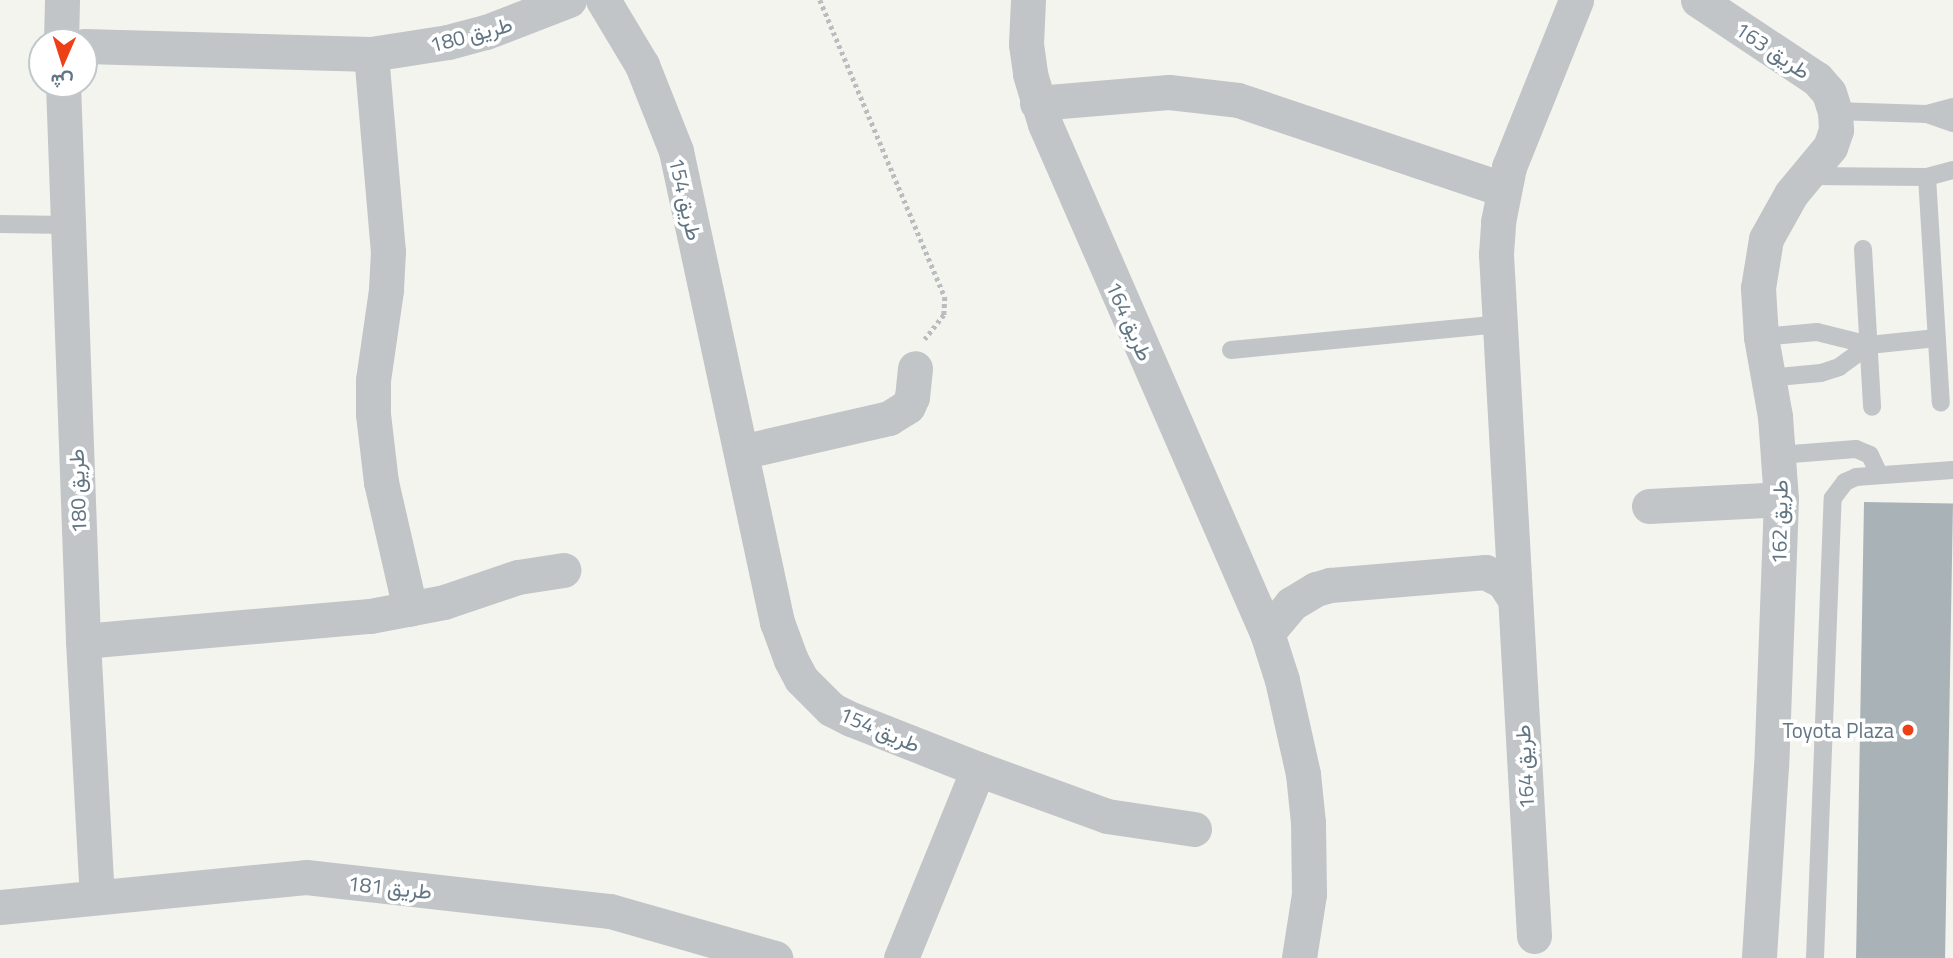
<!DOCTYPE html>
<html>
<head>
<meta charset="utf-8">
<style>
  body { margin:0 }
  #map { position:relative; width:1953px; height:958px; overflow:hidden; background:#f4f4ef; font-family:"Titillium Web",Vazirmatn,sans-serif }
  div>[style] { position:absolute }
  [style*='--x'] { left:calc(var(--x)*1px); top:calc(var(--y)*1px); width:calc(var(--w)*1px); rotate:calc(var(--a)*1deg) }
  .building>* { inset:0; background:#a9b2b7; transform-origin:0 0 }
  .path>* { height:4.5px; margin-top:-2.25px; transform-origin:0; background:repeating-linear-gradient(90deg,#babdbf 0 3.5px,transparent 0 7px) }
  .lane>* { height:18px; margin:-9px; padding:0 9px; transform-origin:9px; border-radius:9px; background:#c1c5c8 }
  .street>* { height:35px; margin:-17.5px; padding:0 17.5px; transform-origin:17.5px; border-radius:17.5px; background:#c1c5c8 }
  .dots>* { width:19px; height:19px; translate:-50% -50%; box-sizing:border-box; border:4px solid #fff; border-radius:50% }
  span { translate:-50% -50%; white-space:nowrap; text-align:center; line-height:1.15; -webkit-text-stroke:7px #fff; paint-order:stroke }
  .street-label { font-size:21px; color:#617583 }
  .poi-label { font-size:21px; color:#617583 }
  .right { translate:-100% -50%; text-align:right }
  .north { position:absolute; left:28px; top:28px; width:70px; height:70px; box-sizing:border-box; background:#fff; border:2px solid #c0c8cd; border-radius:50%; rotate:183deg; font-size:19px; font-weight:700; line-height:28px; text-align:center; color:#617583 }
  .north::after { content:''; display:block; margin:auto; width:24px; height:32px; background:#ee4016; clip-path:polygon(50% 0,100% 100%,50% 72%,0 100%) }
</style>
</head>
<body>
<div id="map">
  <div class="building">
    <div style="left:1864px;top:502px;width:89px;height:456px;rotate:1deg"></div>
  </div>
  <div class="path">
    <div style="--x:820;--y:0;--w:322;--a:67.2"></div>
    <div style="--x:945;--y:297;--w:18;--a:93"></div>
    <div style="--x:944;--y:315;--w:31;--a:128"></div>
  </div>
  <div class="lane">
    <div style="--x:1835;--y:111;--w:92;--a:1.9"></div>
    <div style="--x:1927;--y:114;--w:28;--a:19"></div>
    <div style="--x:1927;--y:114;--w:27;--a:-15"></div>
    <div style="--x:1809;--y:176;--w:118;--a:0.5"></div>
    <div style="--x:1927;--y:177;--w:27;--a:-15"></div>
    <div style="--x:1927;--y:177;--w:226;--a:86.5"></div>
    <div style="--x:0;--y:224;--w:68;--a:0.8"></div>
    <div style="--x:1863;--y:249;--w:158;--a:86.7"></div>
    <div style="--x:1761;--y:337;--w:56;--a:-5.1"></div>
    <div style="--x:1817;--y:332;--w:54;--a:14"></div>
    <div style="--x:1869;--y:345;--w:68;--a:-5.9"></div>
    <div style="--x:1231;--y:350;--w:270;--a:-5.5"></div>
    <div style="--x:1768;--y:378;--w:53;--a:-5.4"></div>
    <div style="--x:1821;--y:373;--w:19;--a:-18"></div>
    <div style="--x:1839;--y:367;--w:37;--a:-36"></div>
    <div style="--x:1779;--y:455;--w:77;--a:-4.5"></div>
    <div style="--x:1856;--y:449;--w:15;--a:23"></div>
    <div style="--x:1870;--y:455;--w:21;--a:65"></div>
    <div style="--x:1815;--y:958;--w:460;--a:-87.8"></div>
    <div style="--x:1833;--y:498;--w:20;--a:-53"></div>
    <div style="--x:1845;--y:482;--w:12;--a:-24"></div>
    <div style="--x:1856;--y:477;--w:97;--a:-4.1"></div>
  </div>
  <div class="street">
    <div style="--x:603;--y:0;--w:76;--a:59"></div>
    <div style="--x:642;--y:65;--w:92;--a:68.4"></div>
    <div style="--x:676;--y:151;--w:482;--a:77.9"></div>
    <div style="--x:777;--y:622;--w:40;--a:69.8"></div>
    <div style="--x:791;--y:660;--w:21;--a:62"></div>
    <div style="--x:801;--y:679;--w:42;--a:45"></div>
    <div style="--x:831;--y:709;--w:22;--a:27"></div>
    <div style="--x:851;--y:719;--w:136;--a:21.5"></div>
    <div style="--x:978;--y:769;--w:137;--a:20"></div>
    <div style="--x:1107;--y:816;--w:88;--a:8.5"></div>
    <div style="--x:1028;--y:0;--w:44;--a:92.6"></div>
    <div style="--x:1026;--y:44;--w:30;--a:82"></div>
    <div style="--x:1030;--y:74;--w:52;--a:73.3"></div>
    <div style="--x:1045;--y:124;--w:555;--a:66.44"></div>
    <div style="--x:1267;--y:633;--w:49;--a:72.3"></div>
    <div style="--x:1282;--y:680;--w:96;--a:77.4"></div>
    <div style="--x:1303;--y:774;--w:48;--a:84.1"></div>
    <div style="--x:1308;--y:822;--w:72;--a:89.2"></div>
    <div style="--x:1309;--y:894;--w:65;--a:98.9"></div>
    <div style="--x:1698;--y:0;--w:143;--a:33.6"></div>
    <div style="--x:1817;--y:79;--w:18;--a:49"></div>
    <div style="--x:1829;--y:93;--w:19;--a:72"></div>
    <div style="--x:1835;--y:111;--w:19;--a:87"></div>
    <div style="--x:1836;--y:130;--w:18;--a:109"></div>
    <div style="--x:1830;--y:147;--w:61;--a:129.7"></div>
    <div style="--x:1791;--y:194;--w:51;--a:119.1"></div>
    <div style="--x:1766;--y:239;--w:50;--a:99.3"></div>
    <div style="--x:1758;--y:288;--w:49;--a:86.5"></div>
    <div style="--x:1761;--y:337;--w:80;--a:80"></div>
    <div style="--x:1775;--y:416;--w:83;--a:85.9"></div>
    <div style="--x:1781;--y:499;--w:267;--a:92.1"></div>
    <div style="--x:1771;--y:766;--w:192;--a:93.6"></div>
    <div style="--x:61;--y:42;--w:42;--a:-88.6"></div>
    <div style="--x:84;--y:46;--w:287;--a:1.6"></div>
    <div style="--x:371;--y:54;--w:78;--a:-8.9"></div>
    <div style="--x:448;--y:42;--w:39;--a:-15"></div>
    <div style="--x:486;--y:32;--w:89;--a:-21.1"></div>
    <div style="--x:371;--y:54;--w:198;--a:85.1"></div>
    <div style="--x:388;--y:251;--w:39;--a:93"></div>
    <div style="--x:386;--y:290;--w:91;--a:98.2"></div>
    <div style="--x:373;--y:380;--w:34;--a:90"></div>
    <div style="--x:373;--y:414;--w:68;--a:83.3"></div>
    <div style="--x:381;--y:482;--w:130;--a:77.1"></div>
    <div style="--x:63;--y:84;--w:557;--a:87.94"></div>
    <div style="--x:83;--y:641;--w:256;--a:86.9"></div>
    <div style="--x:1037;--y:103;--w:132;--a:-4.8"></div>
    <div style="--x:1169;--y:92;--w:69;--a:6.6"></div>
    <div style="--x:1238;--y:100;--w:280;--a:18.6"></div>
    <div style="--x:741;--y:452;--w:152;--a:-12.9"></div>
    <div style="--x:889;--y:418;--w:22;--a:-32"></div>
    <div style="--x:908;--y:406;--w:10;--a:-66"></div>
    <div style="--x:912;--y:397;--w:29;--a:-84"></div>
    <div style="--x:1649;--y:506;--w:132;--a:-3"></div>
    <div style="--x:1267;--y:633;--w:38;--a:-50"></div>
    <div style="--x:1291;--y:604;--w:29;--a:-31"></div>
    <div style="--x:1316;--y:589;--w:15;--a:-16"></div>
    <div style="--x:1330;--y:585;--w:156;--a:-4.8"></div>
    <div style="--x:1485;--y:572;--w:20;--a:27"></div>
    <div style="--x:1503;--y:581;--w:20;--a:57"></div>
    <div style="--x:83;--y:641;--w:288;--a:-5"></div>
    <div style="--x:370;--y:616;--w:75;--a:-10.7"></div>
    <div style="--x:444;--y:602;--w:78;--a:-18.7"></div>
    <div style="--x:518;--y:577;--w:46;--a:-8.8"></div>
    <div style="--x:0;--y:907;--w:307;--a:-5.6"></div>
    <div style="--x:306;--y:877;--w:306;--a:6.4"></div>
    <div style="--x:610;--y:911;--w:172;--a:15.9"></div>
    <div style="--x:1534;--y:936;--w:683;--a:-93.19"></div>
    <div style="--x:1496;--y:254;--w:32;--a:-86"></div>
    <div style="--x:1498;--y:222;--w:56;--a:-78.7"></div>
    <div style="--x:1509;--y:167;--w:180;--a:-68.1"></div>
    <div style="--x:901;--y:958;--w:204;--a:-67.8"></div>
  </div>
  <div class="dots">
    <div style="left:1908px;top:730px;background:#ee4016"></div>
  </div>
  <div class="street-label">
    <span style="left:471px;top:34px;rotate:-15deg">طريق 180</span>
    <span style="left:1773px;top:50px;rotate:34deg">طريق 163</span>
    <span style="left:686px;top:199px;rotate:77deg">طريق 154</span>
    <span style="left:1130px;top:321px;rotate:66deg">طريق 164</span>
    <span style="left:77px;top:491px;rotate:-92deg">طريق 180</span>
    <span style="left:1779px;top:522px;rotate:-89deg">طريق 162</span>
    <span style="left:880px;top:729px;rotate:23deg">طريق 154</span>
    <span style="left:1524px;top:767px;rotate:-93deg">طريق 164</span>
    <span style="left:390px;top:887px;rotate:6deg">طريق 181</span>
  </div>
  <div class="poi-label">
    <span class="right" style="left:1894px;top:730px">Toyota Plaza</span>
  </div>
  <div class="north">ش</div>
</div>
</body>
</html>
